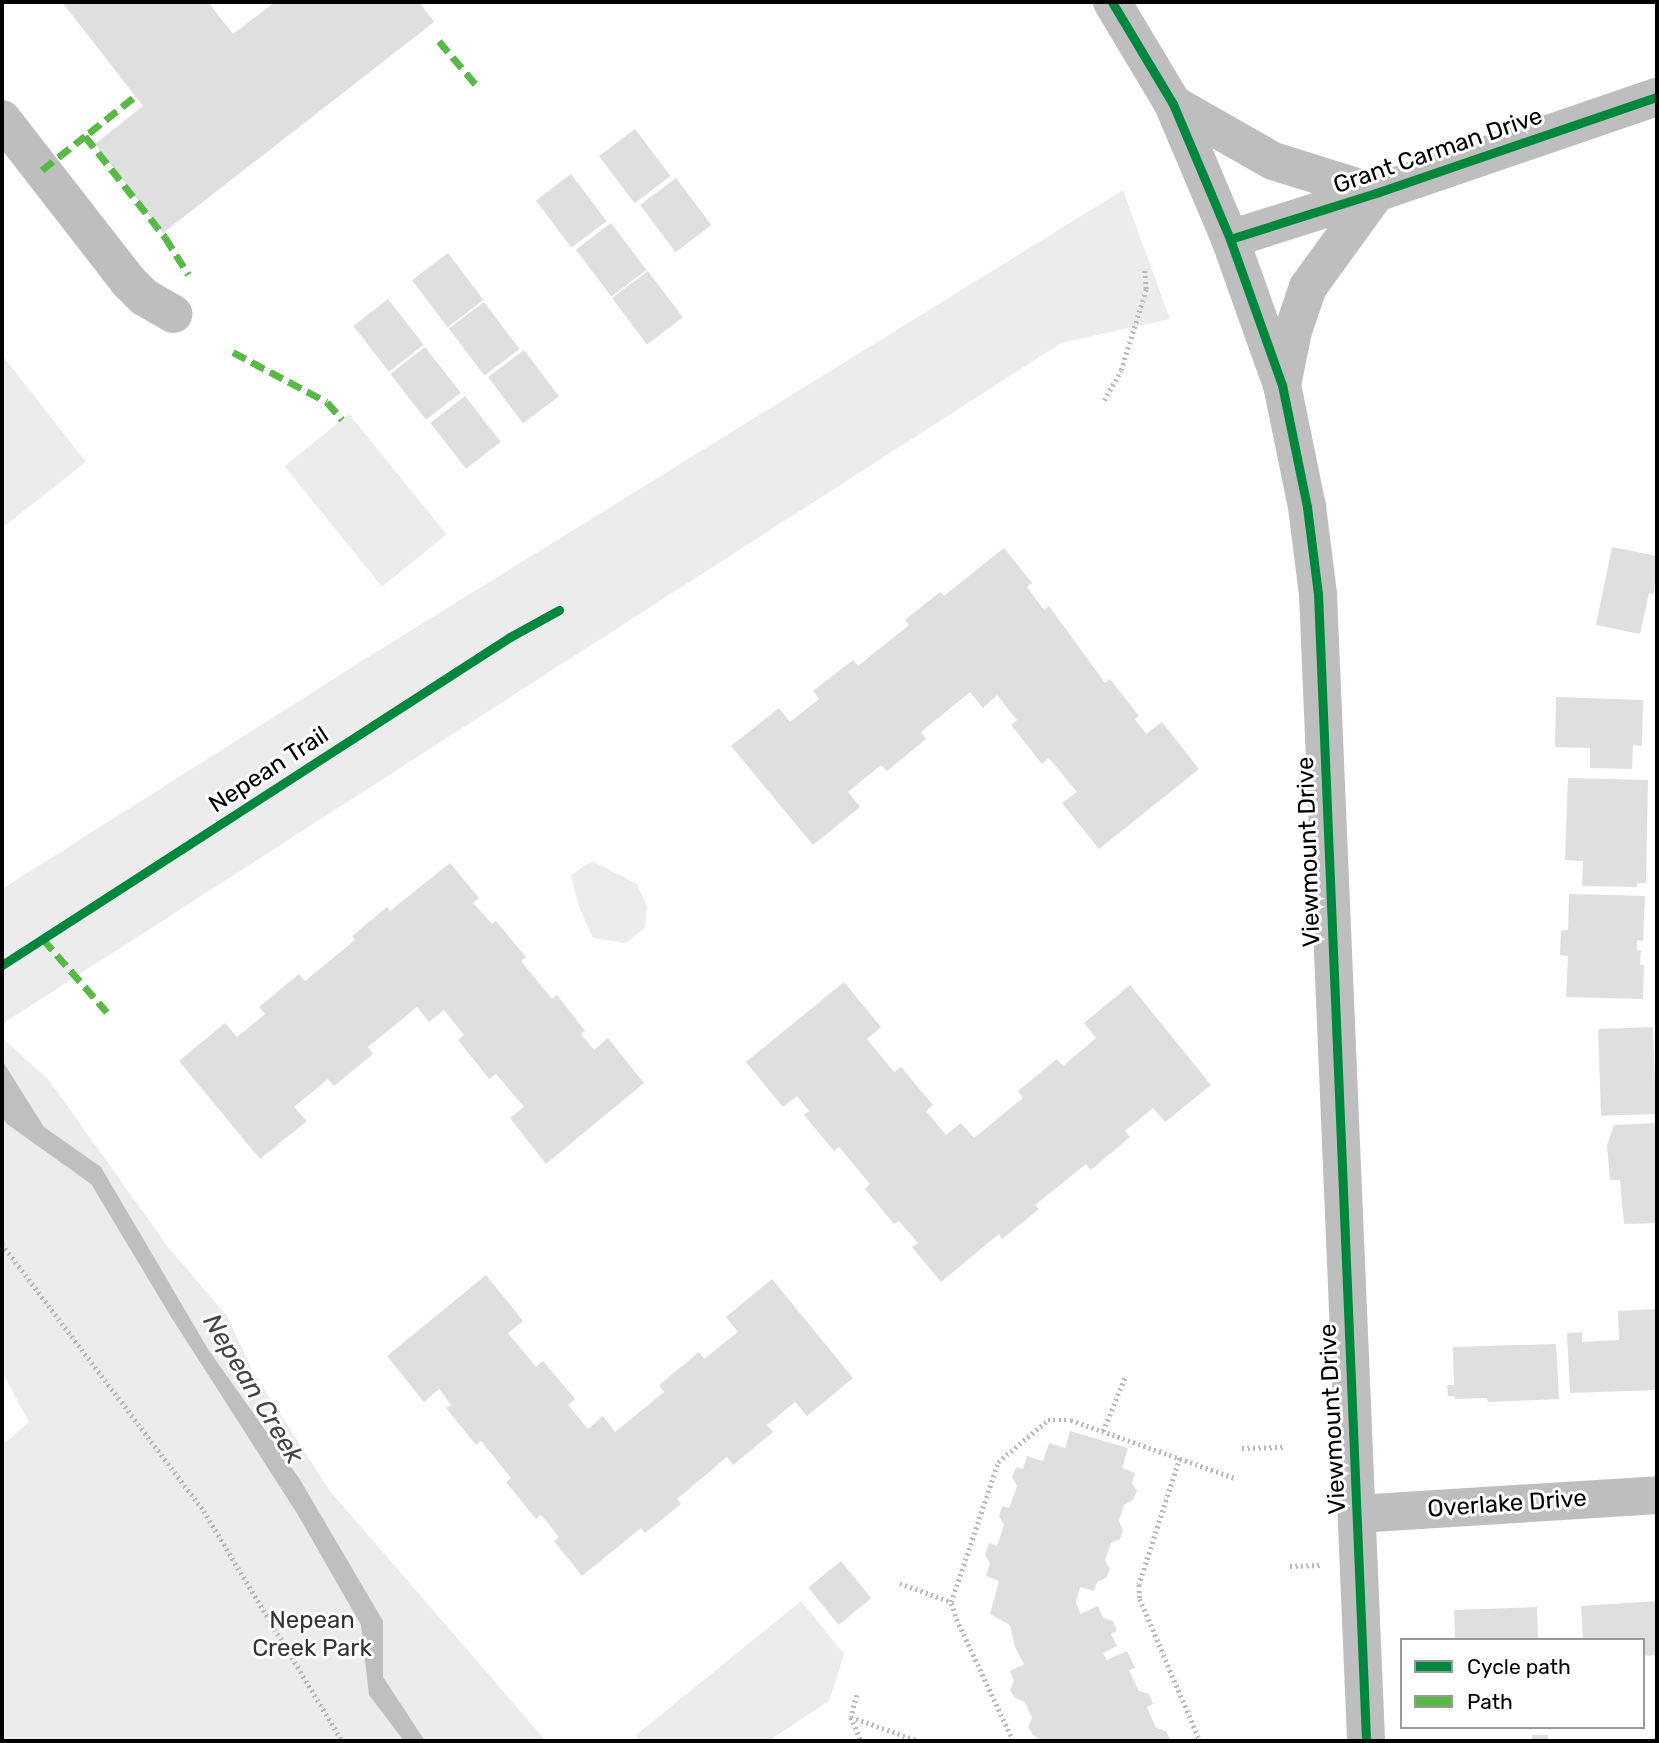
<!DOCTYPE html>
<html>
<head>
<meta charset="utf-8">
<style>
  body { margin:0 }
  #map { position:relative; width:1659px; height:1743px; overflow:hidden; background:#fff; font-family:Rubik,sans-serif }
  div>[style] { position:absolute }
  [style*='--x'] { left:calc(var(--x)*1px); top:calc(var(--y)*1px); width:calc(var(--w)*1px); rotate:calc(var(--a)*1deg) }
  .green>* { inset:0; background:#ececec; transform-origin:0 0 }
  .water>* { inset:0; background:#bfbfbf }
  .building>* { inset:0; background:#dfdfdf; transform-origin:0 0 }
  .path>* { height:4.5px; margin-top:-2.25px; transform-origin:0; background:repeating-linear-gradient(90deg,#b9b9b9 0 2px,transparent 0 5.5px) }
  .minor>* { height:38px; margin:-19px; padding:0 19px; transform-origin:19px; border-radius:19px; background:#bebebe }
  .quiet>* { height:7px; margin-top:-3.5px; transform-origin:0; background:repeating-linear-gradient(90deg,#58b947 0 14px,transparent 0 21px) }
  .cycleway>* { height:9px; margin:-4.5px; padding:0 4.5px; transform-origin:4.5px; border-radius:4.5px; background:#00873e }
  span { translate:-50% -50%; white-space:nowrap; text-align:center; line-height:1.15; -webkit-text-stroke:6px #fff; paint-order:stroke }
  .street-label { font-size:24px; color:#000 }
  .park-label { font-size:24px; color:#333 }
  .water-label { font-size:26px; color:#444; font-style:italic }
  .frame { position:absolute; inset:0; border:4px solid #000; pointer-events:none }
  .legend { position:absolute; left:1400px; top:1638px; width:245px; height:91px; box-sizing:border-box; background:#fff; border:2px solid #999; margin:0; padding:9px 12px; list-style:none; font-size:21px; color:#000 }
  .legend li { display:flex; align-items:center; gap:14px; height:35px }
  .legend b { width:35px; border:2px solid #999 }
</style>
</head>
<body>
<div id="map">
  <div class="green">
    <div style="clip-path:polygon(1123px 190px,1170px 319px,1061px 343px,2px 1024px,2px 889px,373px 654px)"></div>
    <div style="clip-path:polygon(2px 355px,86px 462px,2px 528px)"></div>
    <div style="left:349px;top:414px;width:155px;height:83px;rotate:51deg"></div>
    <div style="clip-path:polygon(592px 861px,637px 884px,647px 906px,645px 928px,625px 943px,593px 938px,579px 907px,571px 875px)"></div>
    <div style="clip-path:polygon(2px 1038px,48px 1079px,168px 1247px,227px 1316px,253px 1372px,330px 1491px,546px 1741px,2px 1741px,2px 1445px,29px 1422px,2px 1372px,2px 1103px,20px 1133px,91px 1184px,171px 1317px,286px 1496px,299px 1478px,208px 1349px,101px 1167px,44px 1127px,2px 1060px)"></div>
    <div style="clip-path:polygon(801px 1601px,844px 1654px,829px 1701px,768px 1741px,639px 1741px,636px 1735px)"></div>
  </div>
  <div class="water">
    <div style="clip-path:polygon(2px 1060px,44px 1127px,101px 1167px,208px 1349px,299px 1478px,383px 1621px,383px 1677px,425px 1741px,404px 1741px,369px 1695px,361px 1625px,298px 1515px,171px 1317px,91px 1184px,7px 1124px,2px 1117px)"></div>
  </div>
  <div class="building">
    <div style="clip-path:polygon(62px 2px,208px 2px,233px 34px,275px 2px,419px 2px,434px 22px,163px 233px,95px 144px,143px 106px)"></div>
    <div style="left:635px;top:129px;width:59px;height:45px;rotate:53deg"></div>
    <div style="left:571px;top:174px;width:59px;height:44px;rotate:53deg"></div>
    <div style="left:676px;top:178px;width:59px;height:45px;rotate:53deg"></div>
    <div style="left:611px;top:223px;width:59px;height:44px;rotate:53deg"></div>
    <div style="left:448px;top:253px;width:59px;height:45px;rotate:53deg"></div>
    <div style="left:648px;top:271px;width:58px;height:45px;rotate:53deg"></div>
    <div style="left:388px;top:299px;width:58px;height:44px;rotate:52deg"></div>
    <div style="left:484px;top:302px;width:59px;height:44px;rotate:53deg"></div>
    <div style="left:425px;top:347px;width:58px;height:44px;rotate:52deg"></div>
    <div style="left:524px;top:350px;width:58px;height:45px;rotate:53deg"></div>
    <div style="left:465px;top:396px;width:58px;height:44px;rotate:52deg"></div>
    <div style="clip-path:polygon(1612px 547px,1657px 556px,1654px 594px,1649px 593px,1640px 634px,1596px 625px)"></div>
    <div style="clip-path:polygon(1004px 548px,1032px 583px,1027px 587px,1044px 610px,1049px 606px,1105px 683px,1110px 679px,1139px 716px,1135px 719px,1146px 734px,1162px 722px,1199px 769px,1099px 849px,1062px 803px,1077px 792px,1049px 758px,1042px 764px,1011px 725px,1017px 720px,997px 695px,983px 708px,970px 692px,921px 732px,926px 739px,887px 771px,881px 765px,848px 792px,860px 807px,813px 845px,731px 746px,779px 708px,790px 722px,819px 699px,813px 691px,853px 660px,858px 666px,909px 625px,905px 620px,940px 592px,944px 596px)"></div>
    <div style="clip-path:polygon(1556px 697px,1643px 700px,1642px 746px,1633px 745px,1632px 769px,1590px 768px,1590px 748px,1555px 747px)"></div>
    <div style="clip-path:polygon(1568px 778px,1648px 780px,1646px 883px,1637px 883px,1637px 887px,1582px 886px,1583px 861px,1565px 860px)"></div>
    <div style="clip-path:polygon(450px 863px,479px 898px,473px 903px,492px 924px,496px 921px,526px 957px,521px 961px,552px 999px,557px 995px,585px 1031px,581px 1034px,594px 1050px,608px 1038px,644px 1083px,546px 1164px,510px 1118px,524px 1107px,496px 1074px,489px 1079px,458px 1040px,464px 1035px,444px 1010px,429px 1022px,417px 1007px,368px 1047px,373px 1054px,334px 1086px,328px 1079px,294px 1107px,307px 1121px,260px 1159px,179px 1061px,225px 1023px,237px 1037px,265px 1014px,259px 1007px,299px 974px,305px 981px,355px 940px,352px 936px,387px 907px,390px 911px)"></div>
    <div style="clip-path:polygon(1569px 894px,1645px 896px,1643px 941px,1637px 940px,1637px 950px,1641px 950px,1640px 965px,1644px 965px,1643px 999px,1566px 997px,1568px 956px,1560px 955px,1561px 930px,1568px 930px)"></div>
    <div style="clip-path:polygon(844px 982px,881px 1027px,867px 1039px,894px 1072px,901px 1067px,933px 1105px,926px 1111px,946px 1135px,961px 1123px,974px 1138px,1023px 1098px,1018px 1091px,1057px 1059px,1063px 1066px,1096px 1038px,1084px 1023px,1130px 985px,1211px 1085px,1165px 1122px,1153px 1108px,1125px 1131px,1130px 1137px,1091px 1170px,1086px 1164px,1035px 1205px,1039px 1209px,1002px 1239px,999px 1234px,941px 1282px,912px 1247px,918px 1243px,899px 1221px,894px 1224px,865px 1189px,870px 1184px,839px 1147px,834px 1151px,804px 1115px,809px 1111px,797px 1096px,783px 1107px,746px 1062px)"></div>
    <div style="left:1653px;top:1027px;width:87px;height:55px;rotate:88deg"></div>
    <div style="clip-path:polygon(1657px 1123px,1657px 1223px,1624px 1224px,1620px 1180px,1610px 1180px,1607px 1145px,1614px 1125px)"></div>
    <div style="clip-path:polygon(486px 1275px,523px 1321px,508px 1333px,536px 1367px,543px 1361px,575px 1399px,568px 1405px,588px 1429px,603px 1416px,615px 1432px,664px 1392px,659px 1385px,699px 1352px,704px 1359px,738px 1332px,726px 1317px,772px 1279px,853px 1378px,807px 1416px,795px 1402px,767px 1425px,773px 1432px,733px 1465px,727px 1457px,677px 1499px,681px 1504px,645px 1533px,641px 1528px,582px 1576px,554px 1541px,559px 1537px,541px 1515px,536px 1519px,506px 1482px,511px 1478px,481px 1441px,476px 1445px,446px 1408px,451px 1405px,439px 1389px,424px 1402px,387px 1356px)"></div>
    <div style="clip-path:polygon(1657px 1309px,1657px 1390px,1570px 1393px,1567px 1333px,1582px 1332px,1582px 1342px,1619px 1340px,1618px 1311px)"></div>
    <div style="clip-path:polygon(1556px 1344px,1559px 1399px,1488px 1402px,1487px 1398px,1455px 1399px,1455px 1396px,1448px 1396px,1447px 1385px,1454px 1385px,1453px 1347px)"></div>
    <div style="clip-path:polygon(1070px 1431px,1128px 1448px,1122px 1468px,1135px 1473px,1132px 1483px,1137px 1491px,1133px 1500px,1124px 1505px,1119px 1521px,1123px 1530px,1120px 1539px,1111px 1543px,1105px 1560px,1110px 1569px,1106px 1578px,1097px 1582px,1094px 1591px,1080px 1587px,1076px 1602px,1080px 1614px,1098px 1606px,1103px 1618px,1113px 1621px,1117px 1631px,1111px 1634px,1117px 1646px,1103px 1653px,1107px 1660px,1127px 1651px,1135px 1668px,1129px 1670px,1139px 1691px,1149px 1694px,1153px 1704px,1147px 1707px,1156px 1728px,1166px 1731px,1171px 1741px,1043px 1741px,1033px 1735px,1028px 1727px,1032px 1718px,1025px 1702px,1015px 1698px,1010px 1690px,1014px 1681px,1010px 1671px,1024px 1664px,1015px 1647px,1010px 1625px,990px 1614px,999px 1581px,986px 1576px,990px 1563px,985px 1555px,989px 1543px,997px 1546px,1004px 1525px,999px 1516px,1002px 1506px,1009px 1508px,1017px 1486px,1012px 1477px,1016px 1467px,1023px 1469px,1027px 1456px,1043px 1461px,1049px 1443px,1065px 1448px)"></div>
    <div style="left:841px;top:1561px;width:48px;height:42px;rotate:51deg"></div>
    <div style="clip-path:polygon(1657px 1601px,1657px 1655px,1643px 1656px,1643px 1640px,1583px 1640px,1581px 1606px)"></div>
    <div style="left:1537px;top:1607px;width:33px;height:83px;rotate:88deg"></div>
    <div style="left:1532px;top:1735px;width:16px;height:6px"></div>
  </div>
  <div class="path">
    <div style="--x:1104;--y:400;--w:34;--a:-60"></div>
    <div style="--x:1121;--y:370;--w:85;--a:-72.8"></div>
    <div style="--x:1146;--y:289;--w:21;--a:-95"></div>
    <div style="--x:2;--y:1244;--w:335;--a:52.9"></div>
    <div style="--x:204;--y:1511;--w:268;--a:59"></div>
    <div style="--x:1103;--y:1431;--w:58;--a:-67.8"></div>
    <div style="--x:1242;--y:1448;--w:44;--a:-1.3"></div>
    <div style="--x:1180;--y:1458;--w:133;--a:107.9"></div>
    <div style="--x:1139;--y:1585;--w:14;--a:86"></div>
    <div style="--x:1140;--y:1599;--w:154;--a:67.1"></div>
    <div style="--x:1290;--y:1566;--w:30;--a:-2"></div>
    <div style="--x:900;--y:1583;--w:54;--a:20.4"></div>
    <div style="--x:857;--y:1695;--w:23;--a:105"></div>
    <div style="--x:851;--y:1717;--w:26;--a:67"></div>
    <div style="--x:851;--y:1717;--w:72;--a:19.4"></div>
    <div style="--x:1013;--y:1741;--w:132;--a:-115"></div>
    <div style="--x:957;--y:1621;--w:20;--a:-108"></div>
    <div style="--x:951;--y:1602;--w:148;--a:-71.4"></div>
    <div style="--x:998;--y:1462;--w:65;--a:-40"></div>
    <div style="--x:1048;--y:1420;--w:23;--a:0"></div>
    <div style="--x:1071;--y:1420;--w:174;--a:19.5"></div>
  </div>
  <div class="minor">
    <div style="--x:1112;--y:2;--w:119;--a:59.1"></div>
    <div style="--x:1173;--y:104;--w:147;--a:67.1"></div>
    <div style="--x:1230;--y:239;--w:155;--a:70.4"></div>
    <div style="--x:1282;--y:385;--w:125;--a:78.4"></div>
    <div style="--x:1307;--y:507;--w:88;--a:82.8"></div>
    <div style="--x:1318;--y:594;--w:1148;--a:87.6"></div>
    <div style="--x:1173;--y:104;--w:115;--a:29.7"></div>
    <div style="--x:1273;--y:161;--w:108;--a:17.3"></div>
    <div style="--x:2;--y:119;--w:205;--a:52.1"></div>
    <div style="--x:128;--y:281;--w:23;--a:45"></div>
    <div style="--x:144;--y:297;--w:34;--a:30"></div>
    <div style="--x:1230;--y:239;--w:153;--a:-17.5"></div>
    <div style="--x:1376;--y:193;--w:297;--a:-18.9"></div>
    <div style="--x:1282;--y:385;--w:55;--a:-78.5"></div>
    <div style="--x:1293;--y:331;--w:46;--a:-71.2"></div>
    <div style="--x:1308;--y:287;--w:116;--a:-54.1"></div>
    <div style="--x:1357;--y:1514;--w:301;--a:-3.6"></div>
  </div>
  <div class="quiet">
    <div style="--x:439;--y:41;--w:59;--a:49.8"></div>
    <div style="--x:133;--y:98;--w:61;--a:141.6"></div>
    <div style="--x:85;--y:136;--w:129;--a:51.6"></div>
    <div style="--x:165;--y:237;--w:44;--a:58.1"></div>
    <div style="--x:42;--y:170;--w:55;--a:-38.3"></div>
    <div style="--x:233;--y:352;--w:106;--a:28"></div>
    <div style="--x:327;--y:402;--w:23;--a:49"></div>
    <div style="--x:43;--y:939;--w:97;--a:48.8"></div>
  </div>
  <div class="cycleway">
    <div style="--x:1112;--y:2;--w:119;--a:59.1"></div>
    <div style="--x:1173;--y:104;--w:147;--a:67.1"></div>
    <div style="--x:1230;--y:239;--w:155;--a:70.4"></div>
    <div style="--x:1282;--y:385;--w:125;--a:78.4"></div>
    <div style="--x:1307;--y:507;--w:88;--a:82.8"></div>
    <div style="--x:1318;--y:594;--w:1148;--a:87.6"></div>
    <div style="--x:1230;--y:239;--w:153;--a:-17.5"></div>
    <div style="--x:1376;--y:193;--w:297;--a:-18.9"></div>
    <div style="--x:2;--y:965;--w:605;--a:-32.85"></div>
    <div style="--x:510;--y:637;--w:56;--a:-28.9"></div>
  </div>
  <div class="street-label">
    <span style="left:1438px;top:151px;rotate:-19deg">Grant Carman Drive</span>
    <span style="left:269px;top:770px;rotate:-33deg">Nepean Trail</span>
    <span style="left:1309px;top:852px;rotate:-92deg">Viewmount Drive</span>
    <span style="left:1333px;top:1419px;rotate:-93deg">Viewmount Drive</span>
    <span style="left:1507px;top:1504px;rotate:-4deg">Overlake Drive</span>
  </div>
  <div class="park-label">
    <span style="left:312px;top:1635px">Nepean<br>Creek Park</span>
  </div>
  <div class="water-label">
    <span style="left:253px;top:1389px;rotate:59deg">Nepean Creek</span>
  </div>
  <div class="frame"></div>
  <ul class="legend">
  <li><b style="height:9px;background:#00873e"></b>Cycle path</li>
  <li><b style="height:9px;background:#58b947"></b>Path</li>
  </ul>
</div>
</body>
</html>
